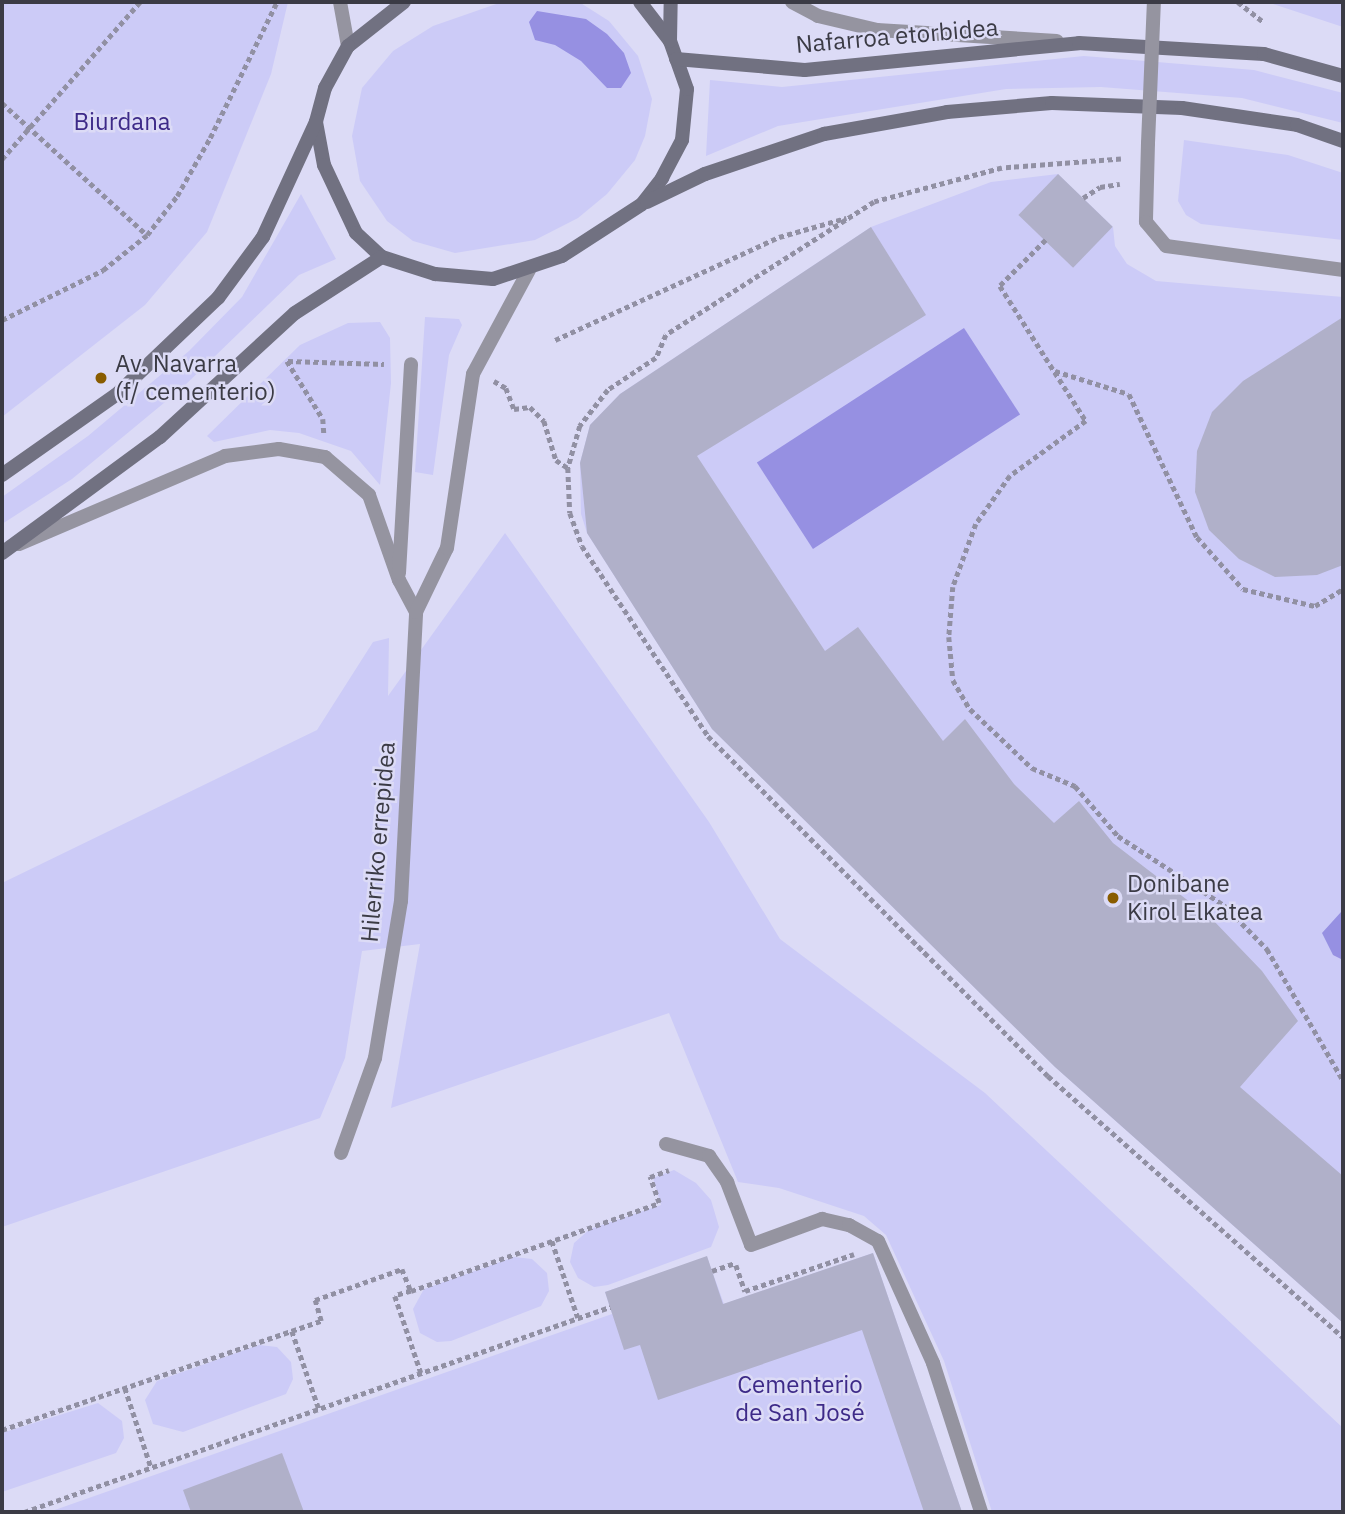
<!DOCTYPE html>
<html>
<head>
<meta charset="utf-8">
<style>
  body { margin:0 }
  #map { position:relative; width:1345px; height:1514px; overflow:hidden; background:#dcdbf6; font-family:"IBM Plex Sans",sans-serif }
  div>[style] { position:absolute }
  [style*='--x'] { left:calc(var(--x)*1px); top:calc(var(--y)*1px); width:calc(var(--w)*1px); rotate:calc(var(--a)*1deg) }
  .green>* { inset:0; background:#cccbf7 }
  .water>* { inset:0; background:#9690e2; transform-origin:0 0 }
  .building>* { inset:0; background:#b0b0c9; transform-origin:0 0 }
  .path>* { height:4.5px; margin-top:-2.25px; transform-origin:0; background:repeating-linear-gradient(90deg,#9190a3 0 5px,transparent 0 8.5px) }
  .service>* { height:14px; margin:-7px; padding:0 7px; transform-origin:7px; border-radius:7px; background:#9594a0 }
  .minor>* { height:14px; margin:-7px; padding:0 7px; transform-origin:7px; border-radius:7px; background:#9594a0 }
  .tertiary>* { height:14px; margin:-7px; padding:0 7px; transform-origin:7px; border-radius:7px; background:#9594a0 }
  .secondary>* { height:14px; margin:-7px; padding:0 7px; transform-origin:7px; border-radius:7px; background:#717181 }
  .minor-bridge>* { height:14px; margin:-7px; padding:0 7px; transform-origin:7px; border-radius:7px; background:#9594a0 }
  .dots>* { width:19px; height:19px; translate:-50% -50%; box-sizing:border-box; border:4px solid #dcdbf6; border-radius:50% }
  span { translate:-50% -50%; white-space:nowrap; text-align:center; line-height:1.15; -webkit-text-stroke:5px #dcdbf6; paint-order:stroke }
  .street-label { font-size:24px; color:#3b3b45 }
  .park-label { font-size:24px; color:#3d2a88 }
  .poi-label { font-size:24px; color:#3b3b45 }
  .left { translate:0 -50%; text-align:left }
  .frame { position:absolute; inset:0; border:4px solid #3b3b45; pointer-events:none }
</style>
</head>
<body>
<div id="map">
  <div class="green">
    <div style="clip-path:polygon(2px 2px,288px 2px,271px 74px,207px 232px,145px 305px,2px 417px)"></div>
    <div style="clip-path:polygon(502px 2px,579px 2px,609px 21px,638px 56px,652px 99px,645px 136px,635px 160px,607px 194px,578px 218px,535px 240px,455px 253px,413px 241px,387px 221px,360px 181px,352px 136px,362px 88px,393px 51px,433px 26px)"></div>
    <div style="clip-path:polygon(1267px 2px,1343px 2px,1343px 27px)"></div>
    <div style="clip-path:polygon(1084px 56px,1254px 70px,1343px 93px,1343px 123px,1242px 98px,1101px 87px,1006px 89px,778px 126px,706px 156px,710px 80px,782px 87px)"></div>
    <div style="clip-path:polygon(1184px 140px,1288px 155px,1343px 173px,1343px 240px,1201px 224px,1186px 215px,1178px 201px)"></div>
    <div style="clip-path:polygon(1058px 174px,1113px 227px,1115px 246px,1127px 264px,1156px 281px,1343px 297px,1343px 1323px,1055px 1067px,712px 729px,587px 533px,581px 514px,580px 463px,590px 425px,620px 394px,871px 227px,991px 182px)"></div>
    <div style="clip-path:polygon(301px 194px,336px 259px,299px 275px,182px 388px,72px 479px,2px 524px,2px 497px,88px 436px,189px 351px,242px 297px)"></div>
    <div style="clip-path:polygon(425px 317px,459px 319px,462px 325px,449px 355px,433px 475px,415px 472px)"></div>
    <div style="clip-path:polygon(380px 322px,390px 338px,391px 383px,380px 485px,351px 451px,299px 433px,270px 430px,214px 442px,207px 436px,300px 345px,348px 323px)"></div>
    <div style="clip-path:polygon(505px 533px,709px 822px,780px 939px,985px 1093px,1343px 1428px,1343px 1512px,992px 1512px,944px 1361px,886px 1235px,864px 1216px,779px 1188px,738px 1182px,669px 1013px,391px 1108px,420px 944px,362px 951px,345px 1058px,320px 1118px,2px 1227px,2px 883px,317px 730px,373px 642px,389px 638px,388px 696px)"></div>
    <div style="clip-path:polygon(674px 1170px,696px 1183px,711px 1200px,719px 1227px,711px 1247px,608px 1285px,594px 1287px,578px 1278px,570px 1262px,574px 1243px,590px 1229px,661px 1205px,653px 1178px)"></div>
    <div style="clip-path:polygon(873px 1253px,962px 1512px,49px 1512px,612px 1314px,605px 1292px,707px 1257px,724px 1304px)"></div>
    <div style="clip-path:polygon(514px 1257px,532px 1259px,547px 1273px,549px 1291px,541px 1306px,451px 1341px,437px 1342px,420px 1333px,413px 1309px,424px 1289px)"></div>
    <div style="clip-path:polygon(259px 1345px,277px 1347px,291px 1362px,293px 1379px,286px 1394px,183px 1432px,153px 1424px,145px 1400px,157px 1381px)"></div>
    <div style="clip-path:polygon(98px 1403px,122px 1421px,124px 1438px,116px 1453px,2px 1492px,2px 1433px)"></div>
  </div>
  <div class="water">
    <div style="clip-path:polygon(537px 11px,586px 19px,607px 34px,624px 53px,631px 73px,621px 88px,607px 88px,581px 61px,555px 45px,535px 40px,529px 22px)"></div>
    <div style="left:964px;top:328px;width:103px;height:247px;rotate:57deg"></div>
    <div style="clip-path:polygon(1343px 893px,1343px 960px,1333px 955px,1322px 933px,1341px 912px)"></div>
  </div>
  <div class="building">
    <div style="left:1058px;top:174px;width:76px;height:57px;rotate:44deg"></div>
    <div style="clip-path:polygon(871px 227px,926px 315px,697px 456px,825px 651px,858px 627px,943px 741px,965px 719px,1014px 784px,1054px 823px,1079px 801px,1113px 843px,1212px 919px,1262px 971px,1298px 1021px,1240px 1087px,1343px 1176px,1343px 1323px,1055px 1067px,712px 729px,587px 533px,580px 463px,590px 425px,620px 394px)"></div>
    <div style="clip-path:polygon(1343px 317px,1343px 565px,1317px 575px,1275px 577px,1239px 559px,1209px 530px,1195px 492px,1197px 451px,1212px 412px,1243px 381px)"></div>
    <div style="clip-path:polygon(873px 1253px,962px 1512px,924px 1512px,862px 1330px,658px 1400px,640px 1345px,624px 1350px,605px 1292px,707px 1256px,723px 1304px)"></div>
    <div style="clip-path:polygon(282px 1453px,304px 1512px,191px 1512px,183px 1490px)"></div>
  </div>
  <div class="path">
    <div style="--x:1238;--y:2;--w:33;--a:38"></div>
    <div style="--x:2;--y:103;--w:196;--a:42.3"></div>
    <div style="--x:2;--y:159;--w:209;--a:-48.7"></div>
    <div style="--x:1121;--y:159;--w:119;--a:175.7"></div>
    <div style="--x:1002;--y:168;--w:132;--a:165.1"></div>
    <div style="--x:874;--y:202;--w:247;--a:147.4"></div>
    <div style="--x:666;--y:335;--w:25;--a:113"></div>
    <div style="--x:656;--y:358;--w:58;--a:146.3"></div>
    <div style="--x:608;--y:390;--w:46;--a:127.9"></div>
    <div style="--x:580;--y:426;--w:44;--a:105.9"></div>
    <div style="--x:568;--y:468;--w:45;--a:87.5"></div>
    <div style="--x:570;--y:513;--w:35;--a:70"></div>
    <div style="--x:582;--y:546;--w:228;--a:56.4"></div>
    <div style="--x:708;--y:736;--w:481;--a:45"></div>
    <div style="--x:1048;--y:1076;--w:394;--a:41.5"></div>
    <div style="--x:1083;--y:198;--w:20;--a:-33"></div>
    <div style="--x:1100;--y:187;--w:20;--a:-9"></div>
    <div style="--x:1046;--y:240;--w:65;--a:135"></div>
    <div style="--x:1000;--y:286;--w:160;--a:57.5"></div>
    <div style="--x:1086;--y:421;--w:94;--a:144.1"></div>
    <div style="--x:1010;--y:476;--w:59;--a:125.3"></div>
    <div style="--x:976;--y:524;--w:67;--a:110.1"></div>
    <div style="--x:953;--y:587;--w:50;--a:94.6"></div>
    <div style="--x:949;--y:637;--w:43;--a:84.7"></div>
    <div style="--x:953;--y:680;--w:34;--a:60"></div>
    <div style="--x:970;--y:709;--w:86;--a:43.6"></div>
    <div style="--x:1032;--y:768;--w:47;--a:22.7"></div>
    <div style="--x:1075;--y:786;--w:66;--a:49.3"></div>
    <div style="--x:1118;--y:836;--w:126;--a:33.1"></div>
    <div style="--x:1224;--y:905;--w:62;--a:45.7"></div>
    <div style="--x:1267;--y:949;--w:151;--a:59.9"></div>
    <div style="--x:2;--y:320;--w:113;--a:-26.3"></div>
    <div style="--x:103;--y:270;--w:56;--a:-38.5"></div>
    <div style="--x:147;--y:235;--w:49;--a:-52.4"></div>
    <div style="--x:177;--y:196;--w:67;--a:-60.4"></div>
    <div style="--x:210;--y:138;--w:152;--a:-63.8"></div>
    <div style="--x:555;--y:340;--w:247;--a:-24.7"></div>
    <div style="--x:779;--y:237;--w:70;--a:-15.8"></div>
    <div style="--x:287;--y:361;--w:68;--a:58.2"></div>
    <div style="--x:323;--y:419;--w:16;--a:86"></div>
    <div style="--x:288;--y:361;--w:96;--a:1.8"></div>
    <div style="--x:1055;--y:371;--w:77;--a:17.3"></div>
    <div style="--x:1129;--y:394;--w:158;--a:64.6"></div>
    <div style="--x:1197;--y:537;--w:69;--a:48.5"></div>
    <div style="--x:1243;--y:589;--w:74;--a:13.3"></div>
    <div style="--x:1315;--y:606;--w:33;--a:-31"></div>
    <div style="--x:494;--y:381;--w:14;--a:30"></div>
    <div style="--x:506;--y:388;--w:22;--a:69"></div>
    <div style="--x:514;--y:409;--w:16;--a:-7"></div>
    <div style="--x:530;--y:407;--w:20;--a:45"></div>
    <div style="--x:544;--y:421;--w:41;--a:72.9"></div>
    <div style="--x:556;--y:460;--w:14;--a:34"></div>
    <div style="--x:552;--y:1241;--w:81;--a:71.3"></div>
    <div style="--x:736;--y:1265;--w:28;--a:71"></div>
    <div style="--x:745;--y:1291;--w:115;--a:-18.7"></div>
    <div style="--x:712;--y:1271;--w:24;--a:-19"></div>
    <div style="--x:411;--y:1291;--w:17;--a:163"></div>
    <div style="--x:395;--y:1296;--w:81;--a:71.3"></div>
    <div style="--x:292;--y:1331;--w:83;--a:70.9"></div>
    <div style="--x:125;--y:1388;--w:83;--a:71.8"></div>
    <div style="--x:2;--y:1430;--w:337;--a:-18.9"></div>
    <div style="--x:321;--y:1321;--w:22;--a:-106"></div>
    <div style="--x:315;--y:1300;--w:92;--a:-19.6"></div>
    <div style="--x:402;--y:1269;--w:24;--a:68"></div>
    <div style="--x:411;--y:1291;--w:263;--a:-19.5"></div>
    <div style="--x:659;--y:1203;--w:28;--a:-109"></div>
    <div style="--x:650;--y:1177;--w:20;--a:-20"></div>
    <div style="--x:24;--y:1512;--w:621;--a:-19.28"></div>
  </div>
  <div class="service">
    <div style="--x:666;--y:1144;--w:45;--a:15.6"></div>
    <div style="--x:709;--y:1156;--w:32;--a:55"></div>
    <div style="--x:727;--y:1182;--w:67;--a:69.1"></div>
    <div style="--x:751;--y:1245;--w:76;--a:-20.1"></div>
    <div style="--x:822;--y:1219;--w:28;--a:13"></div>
    <div style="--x:849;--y:1225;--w:33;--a:29"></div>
    <div style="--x:878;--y:1241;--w:134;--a:65.7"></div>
    <div style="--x:933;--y:1363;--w:157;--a:72.1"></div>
  </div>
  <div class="minor">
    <div style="--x:1148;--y:143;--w:79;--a:91.5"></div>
    <div style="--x:1146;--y:222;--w:31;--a:50"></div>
    <div style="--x:1166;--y:246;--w:179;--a:7.7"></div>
    <div style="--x:19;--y:544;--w:224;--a:-23.1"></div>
    <div style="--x:225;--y:456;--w:54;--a:-7.4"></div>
    <div style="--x:279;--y:449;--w:47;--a:9.9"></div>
    <div style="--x:325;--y:457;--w:58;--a:40.8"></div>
    <div style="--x:369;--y:495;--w:90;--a:70.6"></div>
    <div style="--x:399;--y:580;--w:36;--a:62"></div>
    <div style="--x:399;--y:573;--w:209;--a:-86.7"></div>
    <div style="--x:341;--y:1153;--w:101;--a:-70.3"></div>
    <div style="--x:375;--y:1058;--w:159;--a:-80.6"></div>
    <div style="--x:401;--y:901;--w:289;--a:-87"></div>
    <div style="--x:416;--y:612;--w:71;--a:-64.2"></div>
    <div style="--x:447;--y:548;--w:176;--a:-81.5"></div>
    <div style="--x:473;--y:374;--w:118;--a:-61.7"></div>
  </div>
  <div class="tertiary">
    <div style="--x:340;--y:2;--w:45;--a:79.7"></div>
    <div style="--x:792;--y:2;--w:30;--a:28"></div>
    <div style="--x:818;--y:16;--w:61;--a:13.3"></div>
    <div style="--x:877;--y:30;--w:180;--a:3.5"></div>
  </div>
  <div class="secondary">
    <div style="--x:404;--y:2;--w:71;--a:141.8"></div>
    <div style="--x:348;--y:46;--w:48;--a:118.7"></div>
    <div style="--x:325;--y:88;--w:35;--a:105"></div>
    <div style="--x:316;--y:122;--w:44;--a:79.5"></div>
    <div style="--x:324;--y:165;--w:75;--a:64.8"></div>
    <div style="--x:356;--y:233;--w:35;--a:43"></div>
    <div style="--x:382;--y:257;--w:56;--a:17.8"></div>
    <div style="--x:435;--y:274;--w:58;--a:4.9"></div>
    <div style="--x:493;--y:279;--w:73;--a:-18.4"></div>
    <div style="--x:562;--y:256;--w:95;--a:-33"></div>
    <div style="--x:642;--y:204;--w:33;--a:-52"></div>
    <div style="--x:662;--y:178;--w:43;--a:-62.2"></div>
    <div style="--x:682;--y:140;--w:51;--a:-84.4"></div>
    <div style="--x:687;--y:89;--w:51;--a:-109.5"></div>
    <div style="--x:670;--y:41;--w:49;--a:-127.6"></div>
    <div style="--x:670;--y:41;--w:39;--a:-89"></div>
    <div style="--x:676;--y:59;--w:129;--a:4.9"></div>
    <div style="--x:805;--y:70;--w:275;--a:-5.6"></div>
    <div style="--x:1079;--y:43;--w:185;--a:3.4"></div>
    <div style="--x:1264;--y:54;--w:82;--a:15.6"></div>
    <div style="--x:647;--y:202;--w:64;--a:-25.8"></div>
    <div style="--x:705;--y:174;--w:126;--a:-18.6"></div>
    <div style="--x:824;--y:134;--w:125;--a:-10.1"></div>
    <div style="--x:947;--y:112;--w:105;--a:-4.9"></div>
    <div style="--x:1052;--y:103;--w:130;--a:2.2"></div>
    <div style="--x:1182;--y:108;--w:116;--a:8.4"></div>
    <div style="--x:1297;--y:125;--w:49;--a:19.2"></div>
    <div style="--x:2;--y:475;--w:139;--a:-35.1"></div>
    <div style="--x:116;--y:395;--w:141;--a:-43.6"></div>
    <div style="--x:218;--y:298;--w:76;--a:-53.6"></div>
    <div style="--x:263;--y:237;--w:127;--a:-65.3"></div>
    <div style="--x:2;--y:553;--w:196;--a:-36.3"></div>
    <div style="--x:160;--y:437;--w:183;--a:-42.6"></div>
    <div style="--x:295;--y:313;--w:103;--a:-32.8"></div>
  </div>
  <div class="minor-bridge">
    <div style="--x:1148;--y:143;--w:141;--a:-87.6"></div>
  </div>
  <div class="dots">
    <div style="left:101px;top:378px;background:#895c00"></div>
    <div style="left:1113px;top:898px;background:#895c00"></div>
  </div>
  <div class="street-label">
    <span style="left:897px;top:36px;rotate:-5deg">Nafarroa etorbidea</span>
    <span style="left:378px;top:842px;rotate:-85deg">Hilerriko errepidea</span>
  </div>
  <div class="park-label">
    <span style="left:122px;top:122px">Biurdana</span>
    <span style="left:800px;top:1399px">Cementerio<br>de San José</span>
  </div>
  <div class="poi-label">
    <span class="left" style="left:115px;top:378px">Av. Navarra<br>(f/ cementerio)</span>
    <span class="left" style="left:1127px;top:898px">Donibane<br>Kirol Elkatea</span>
  </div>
  <div class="frame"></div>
</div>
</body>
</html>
